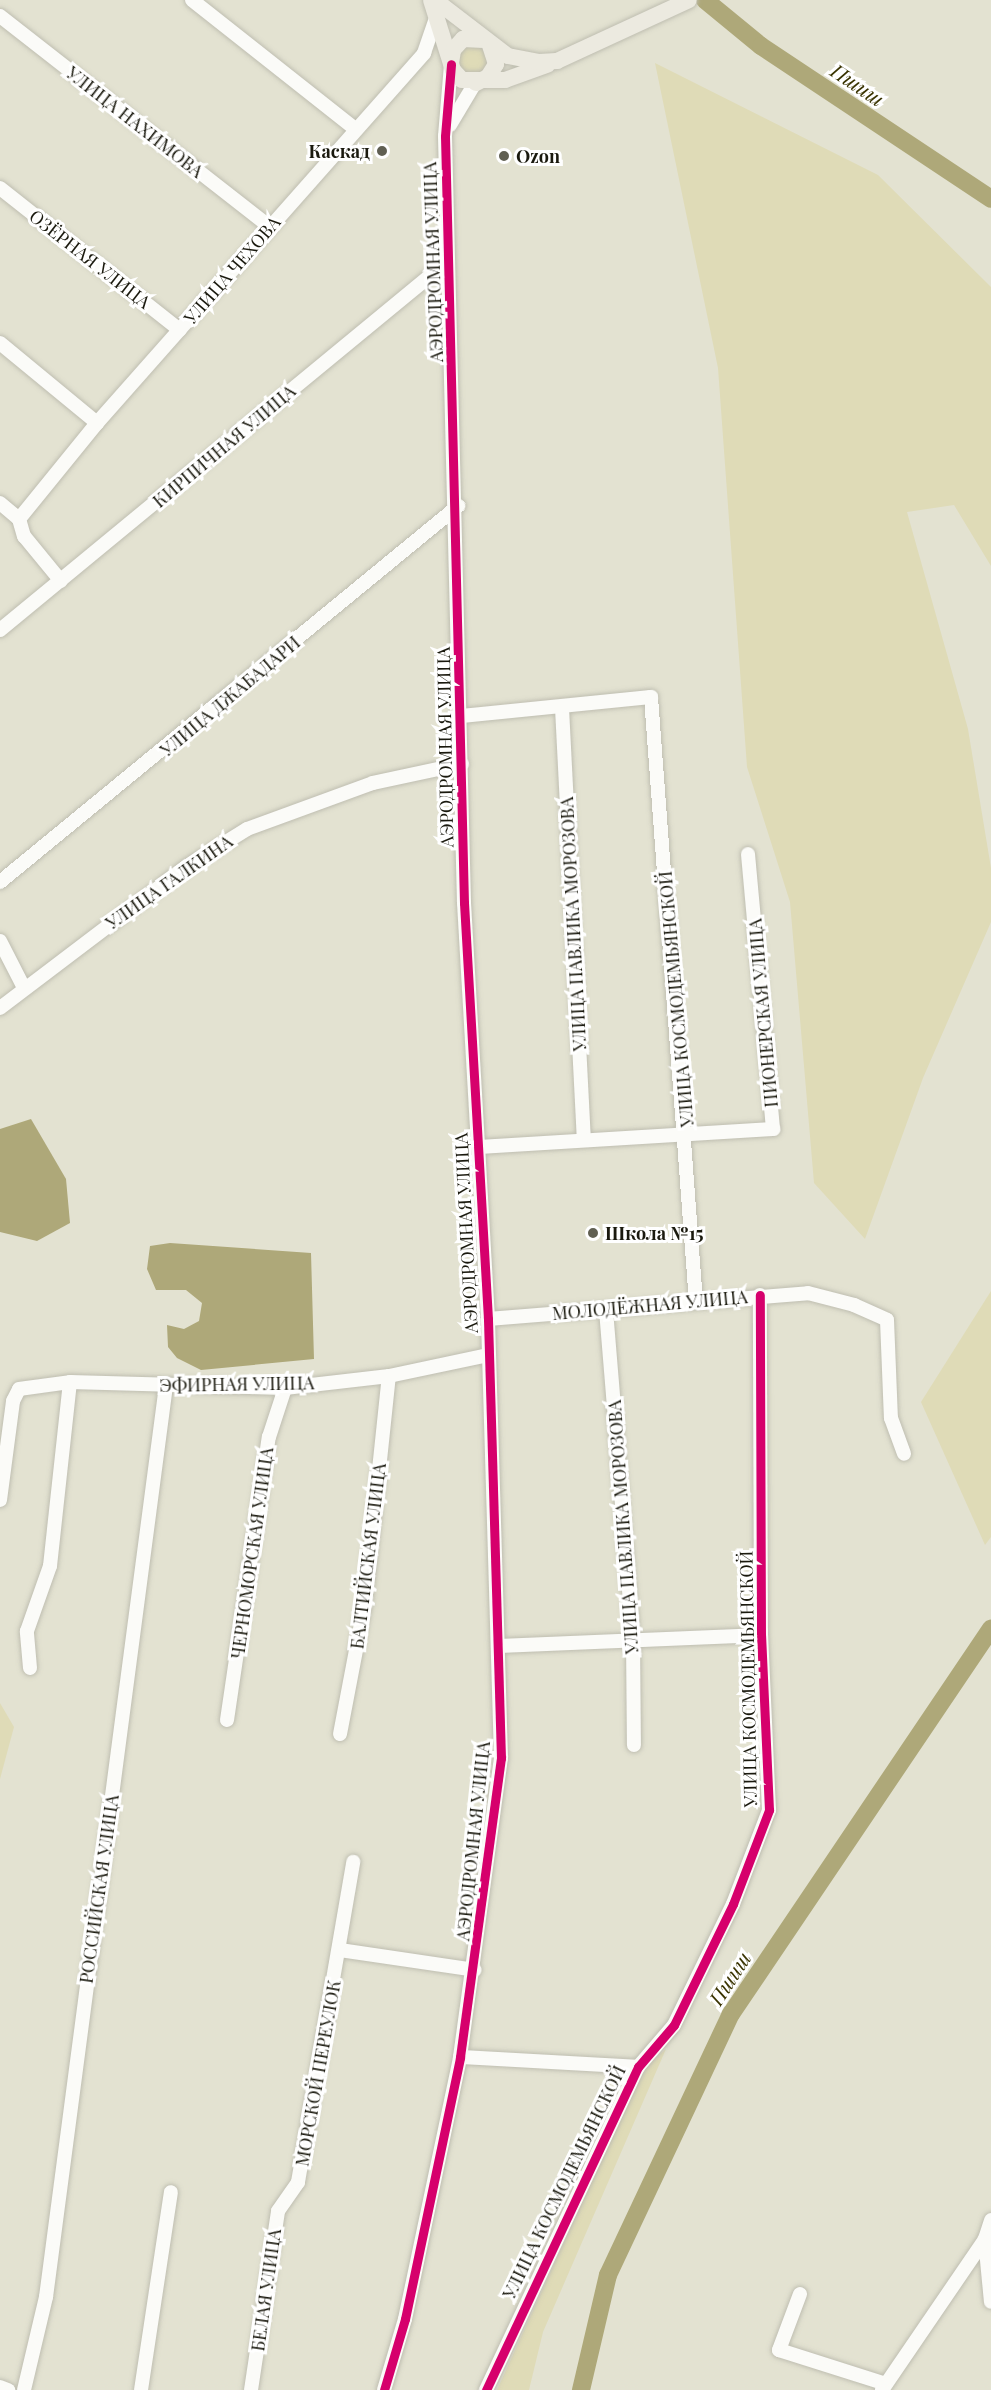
<!DOCTYPE html>
<html>
<head>
<meta charset="utf-8">
<style>
  body { margin:0 }
  #map { position:relative; width:991px; height:2390px; overflow:hidden; background:#e3e2d1; font-family:"Playfair Display",serif }
  div>[style] { position:absolute }
  [style*='--x'] { left:calc(var(--x)*1px); top:calc(var(--y)*1px); width:calc(var(--w)*1px); rotate:calc(var(--a)*1deg) }
  .green>* { inset:0; background:#dfdbb7 }
  .round { border-radius:50% }
  .water>* { inset:0; background:#aea879 }
  .river>* { height:18px; margin:-9px; padding:0 9px; transform-origin:9px; border-radius:9px; background:#aea879 }
  .roads { filter:drop-shadow(0 0 2px #bfbeb1) drop-shadow(0 0 2px #bfbeb1) }
  .minor>* { height:14px; margin:-7px; padding:0 7px; transform-origin:7px; border-radius:7px; background:#fbfbf8 }
  .major>* { height:16px; margin:-8px; padding:0 8px; transform-origin:8px; border-radius:8px; background:#eceae0 }
  .cycleway>* { height:9px; margin:-4.5px; padding:0 4.5px; transform-origin:4.5px; border-radius:4.5px; background:#d6006c }
  .dots>* { width:16px; height:16px; translate:-50% -50%; box-sizing:border-box; border:3px solid #fff; border-radius:50% }
  span { translate:-50% -50%; white-space:nowrap; text-align:center; line-height:1.15; -webkit-text-stroke:6px #fff; paint-order:stroke }
  .street-label { font-size:18px; color:#1a190e }
  .poi-label { font-size:18px; color:#1a190e; font-weight:700 }
  .right { translate:-100% -50%; text-align:right }
  .left { translate:0 -50%; text-align:left }
  .water-label { font-size:20px; color:#393300; font-style:italic }
</style>
</head>
<body>
<div id="map">
  <div class="green">
    <div class="round" style="left:459px;top:46px;width:28px;height:28px"></div>
    <div style="clip-path:polygon(655px 63px,878px 175px,991px 287px,991px 566px,954px 505px,907px 512px,968px 729px,991px 868px,991px 922px,923px 1078px,865px 1239px,814px 1183px,790px 902px,747px 767px,718px 368px)"></div>
    <div style="clip-path:polygon(991px 1291px,991px 1537px,985px 1545px,921px 1402px)"></div>
    <div style="clip-path:polygon(0 1703px,14px 1727px,0 1779px)"></div>
    <div style="clip-path:polygon(666px 2049px,543px 2332px,529px 2390px,497px 2390px,643px 2068px)"></div>
  </div>
  <div class="water">
    <div style="clip-path:polygon(31px 1119px,66px 1179px,70px 1223px,37px 1241px,0 1232px,0 1129px)"></div>
    <div style="clip-path:polygon(170px 1243px,311px 1253px,314px 1359px,201px 1370px,177px 1358px,168px 1347px,167px 1325px,184px 1329px,199px 1321px,202px 1303px,186px 1290px,156px 1290px,147px 1269px,150px 1246px)"></div>
  </div>
  <div class="river">
    <div style="--x:705;--y:0;--w:72;--a:39.4"></div>
    <div style="--x:761;--y:46;--w:276;--a:33.6"></div>
    <div style="--x:581;--y:2390;--w:118;--a:-76.8"></div>
    <div style="--x:608;--y:2275;--w:289;--a:-64.8"></div>
    <div style="--x:731;--y:2014;--w:465;--a:-56"></div>
  </div>
  <div class="roads">
    <div class="minor">
      <div style="--x:192;--y:0;--w:206;--a:38.3"></div>
      <div style="--x:0;--y:16;--w:343;--a:38"></div>
      <div style="--x:450;--y:125;--w:49;--a:-59.2"></div>
      <div style="--x:0;--y:188;--w:229;--a:38.3"></div>
      <div style="--x:0;--y:343;--w:126;--a:39.5"></div>
      <div style="--x:0;--y:503;--w:25;--a:40"></div>
      <div style="--x:19;--y:519;--w:18;--a:74"></div>
      <div style="--x:24;--y:536;--w:58;--a:50.6"></div>
      <div style="--x:19;--y:519;--w:124;--a:-50.9"></div>
      <div style="--x:97;--y:423;--w:494;--a:-48.5"></div>
      <div style="--x:424;--y:53;--w:39;--a:-71"></div>
      <div style="--x:0;--y:630;--w:580;--a:-39.48"></div>
      <div style="--x:562;--y:708;--w:432;--a:87.1"></div>
      <div style="--x:461;--y:716;--w:191;--a:-5.7"></div>
      <div style="--x:651;--y:697;--w:607;--a:85.75"></div>
      <div style="--x:0;--y:882;--w:593;--a:-39.38"></div>
      <div style="--x:0;--y:941;--w:53;--a:62.9"></div>
      <div style="--x:0;--y:1008;--w:233;--a:-37.2"></div>
      <div style="--x:186;--y:867;--w:72;--a:-31.9"></div>
      <div style="--x:247;--y:829;--w:134;--a:-20.1"></div>
      <div style="--x:373;--y:783;--w:91;--a:-12.1"></div>
      <div style="--x:478;--y:1147;--w:296;--a:-3.5"></div>
      <div style="--x:773;--y:1129;--w:276;--a:-95.2"></div>
      <div style="--x:606;--y:1310;--w:330;--a:85.3"></div>
      <div style="--x:633;--y:1639;--w:106;--a:89.5"></div>
      <div style="--x:488;--y:1319;--w:321;--a:-4.6"></div>
      <div style="--x:808;--y:1293;--w:48;--a:14.6"></div>
      <div style="--x:854;--y:1305;--w:36;--a:24"></div>
      <div style="--x:887;--y:1320;--w:98;--a:87.7"></div>
      <div style="--x:891;--y:1418;--w:38;--a:70"></div>
      <div style="--x:0;--y:1500;--w:100;--a:-82.5"></div>
      <div style="--x:13;--y:1401;--w:13;--a:-63"></div>
      <div style="--x:19;--y:1389;--w:51;--a:-7.8"></div>
      <div style="--x:70;--y:1382;--w:215;--a:1.6"></div>
      <div style="--x:285;--y:1388;--w:105;--a:-6.6"></div>
      <div style="--x:389;--y:1376;--w:102;--a:-11.9"></div>
      <div style="--x:500;--y:1646;--w:261;--a:-2.4"></div>
      <div style="--x:30;--y:1668;--w:37;--a:-95"></div>
      <div style="--x:27;--y:1631;--w:69;--a:-70.5"></div>
      <div style="--x:50;--y:1566;--w:185;--a:-83.8"></div>
      <div style="--x:227;--y:1720;--w:286;--a:-81.6"></div>
      <div style="--x:269;--y:1437;--w:52;--a:-71.9"></div>
      <div style="--x:340;--y:1734;--w:133;--a:-79.2"></div>
      <div style="--x:365;--y:1603;--w:228;--a:-84"></div>
      <div style="--x:340;--y:1950;--w:136;--a:8.4"></div>
      <div style="--x:460;--y:2057;--w:178;--a:3.2"></div>
      <div style="--x:985;--y:2239;--w:63;--a:84.6"></div>
      <div style="--x:800;--y:2294;--w:60;--a:110.6"></div>
      <div style="--x:779;--y:2350;--w:112;--a:17.6"></div>
      <div style="--x:0;--y:2387;--w:9;--a:21"></div>
      <div style="--x:24;--y:2390;--w:96;--a:-76.7"></div>
      <div style="--x:46;--y:2297;--w:919;--a:-82.5"></div>
      <div style="--x:141;--y:2390;--w:200;--a:-81.4"></div>
      <div style="--x:251;--y:2390;--w:181;--a:-81.4"></div>
      <div style="--x:278;--y:2211;--w:35;--a:-55"></div>
      <div style="--x:298;--y:2182;--w:325;--a:-80.2"></div>
      <div style="--x:384;--y:2390;--w:74;--a:-73.5"></div>
      <div style="--x:405;--y:2319;--w:268;--a:-78.1"></div>
      <div style="--x:460;--y:2057;--w:302;--a:-82.2"></div>
      <div style="--x:501;--y:1758;--w:439;--a:-91.7"></div>
      <div style="--x:488;--y:1319;--w:417;--a:-93.3"></div>
      <div style="--x:464;--y:903;--w:767;--a:-91.42"></div>
      <div style="--x:445;--y:136;--w:72;--a:-85.2"></div>
      <div style="--x:486;--y:2390;--w:357;--a:-64.8"></div>
      <div style="--x:638;--y:2067;--w:55;--a:-49.4"></div>
      <div style="--x:674;--y:2025;--w:135;--a:-64"></div>
      <div style="--x:733;--y:1904;--w:101;--a:-69"></div>
      <div style="--x:769;--y:1810;--w:175;--a:-92.6"></div>
      <div style="--x:761;--y:1635;--w:340;--a:-90.2"></div>
      <div style="--x:882;--y:2390;--w:183;--a:-55.7"></div>
      <div style="--x:985;--y:2239;--w:20;--a:-72"></div>
    </div>
    <div class="major">
      <div style="--x:431;--y:0;--w:73;--a:72.6"></div>
      <div style="--x:453;--y:70;--w:13;--a:48"></div>
      <div style="--x:462;--y:80;--w:43;--a:0"></div>
      <div style="--x:505;--y:80;--w:45;--a:-19.7"></div>
      <div style="--x:435;--y:0;--w:92;--a:37.5"></div>
      <div style="--x:508;--y:56;--w:32;--a:11"></div>
      <div style="--x:539;--y:62;--w:18;--a:-3"></div>
      <div style="--x:557;--y:61;--w:145;--a:-24.8"></div>
      <div style="--x:451;--y:63;--w:13;--a:-81"></div>
      <div style="--x:453;--y:50;--w:15;--a:-48"></div>
      <div style="--x:463;--y:39;--w:21;--a:3"></div>
      <div style="--x:476;--y:83;--w:13;--a:-27"></div>
      <div style="--x:488;--y:77;--w:15;--a:-58"></div>
      <div style="--x:496;--y:64;--w:22;--a:-108"></div>
    </div>
  </div>
  <div class="cycleway">
    <div style="--x:384;--y:2390;--w:74;--a:-73.5"></div>
    <div style="--x:405;--y:2319;--w:268;--a:-78.1"></div>
    <div style="--x:460;--y:2057;--w:302;--a:-82.2"></div>
    <div style="--x:501;--y:1758;--w:439;--a:-91.7"></div>
    <div style="--x:488;--y:1319;--w:417;--a:-93.3"></div>
    <div style="--x:464;--y:903;--w:767;--a:-91.42"></div>
    <div style="--x:445;--y:136;--w:72;--a:-85.2"></div>
    <div style="--x:486;--y:2390;--w:357;--a:-64.8"></div>
    <div style="--x:638;--y:2067;--w:55;--a:-49.4"></div>
    <div style="--x:674;--y:2025;--w:135;--a:-64"></div>
    <div style="--x:733;--y:1904;--w:101;--a:-69"></div>
    <div style="--x:769;--y:1810;--w:175;--a:-92.6"></div>
    <div style="--x:761;--y:1635;--w:340;--a:-90.2"></div>
  </div>
  <div class="dots">
    <div style="left:382px;top:151px;background:#605f52"></div>
    <div style="left:504px;top:156px;background:#605f52"></div>
    <div style="left:593px;top:1233px;background:#605f52"></div>
  </div>
  <div class="street-label">
    <span style="left:135px;top:122px;rotate:38deg">УЛИЦА НАХИМОВА</span>
    <span style="left:90px;top:259px;rotate:38deg">ОЗЁРНАЯ УЛИЦА</span>
    <span style="left:433px;top:262px;rotate:-92deg">АЭРОДРОМНАЯ УЛИЦА</span>
    <span style="left:232px;top:270px;rotate:-49deg">УЛИЦА ЧЕХОВА</span>
    <span style="left:224px;top:446px;rotate:-40deg">КИРПИЧНАЯ УЛИЦА</span>
    <span style="left:230px;top:696px;rotate:-40deg">УЛИЦА ДЖАБАДАРИ</span>
    <span style="left:445px;top:747px;rotate:-91deg">АЭРОДРОМНАЯ УЛИЦА</span>
    <span style="left:169px;top:882px;rotate:-35deg">УЛИЦА ГАЛКИНА</span>
    <span style="left:573px;top:924px;rotate:-93deg">УЛИЦА ПАВЛИКА МОРОЗОВА</span>
    <span style="left:676px;top:999px;rotate:-95deg">УЛИЦА КОСМОДЕМЬЯНСКОЙ</span>
    <span style="left:763px;top:1013px;rotate:-95deg">ПИОНЕРСКАЯ УЛИЦА</span>
    <span style="left:466px;top:1233px;rotate:-93deg">АЭРОДРОМНАЯ УЛИЦА</span>
    <span style="left:650px;top:1305px;rotate:-5deg">МОЛОДЁЖНАЯ УЛИЦА</span>
    <span style="left:237px;top:1384px;rotate:-1deg">ЭФИРНАЯ УЛИЦА</span>
    <span style="left:623px;top:1527px;rotate:-94deg">УЛИЦА ПАВЛИКА МОРОЗОВА</span>
    <span style="left:252px;top:1553px;rotate:-82deg">ЧЕРНОМОРСКАЯ УЛИЦА</span>
    <span style="left:368px;top:1556px;rotate:-83deg">БАЛТИЙСКАЯ УЛИЦА</span>
    <span style="left:748px;top:1679px;rotate:-91deg">УЛИЦА КОСМОДЕМЬЯНСКОЙ</span>
    <span style="left:473px;top:1841px;rotate:-84deg">АЭРОДРОМНАЯ УЛИЦА</span>
    <span style="left:99px;top:1889px;rotate:-82deg">РОССИЙСКАЯ УЛИЦА</span>
    <span style="left:318px;top:2073px;rotate:-80deg">МОРСКОЙ ПЕРЕУЛОК</span>
    <span style="left:564px;top:2182px;rotate:-64deg">УЛИЦА КОСМОДЕМЬЯНСКОЙ</span>
    <span style="left:266px;top:2290px;rotate:-82deg">БЕЛАЯ УЛИЦА</span>
  </div>
  <div class="poi-label">
    <span class="right" style="left:370px;top:151px">Каскад</span>
    <span class="left" style="left:516px;top:156px">Ozon</span>
    <span class="left" style="left:605px;top:1233px">Школа №15</span>
  </div>
  <div class="water-label">
    <span style="left:858px;top:84px;rotate:34deg">Пшиш</span>
    <span style="left:729px;top:1978px;rotate:-57deg">Пшиш</span>
  </div>
</div>
</body>
</html>
